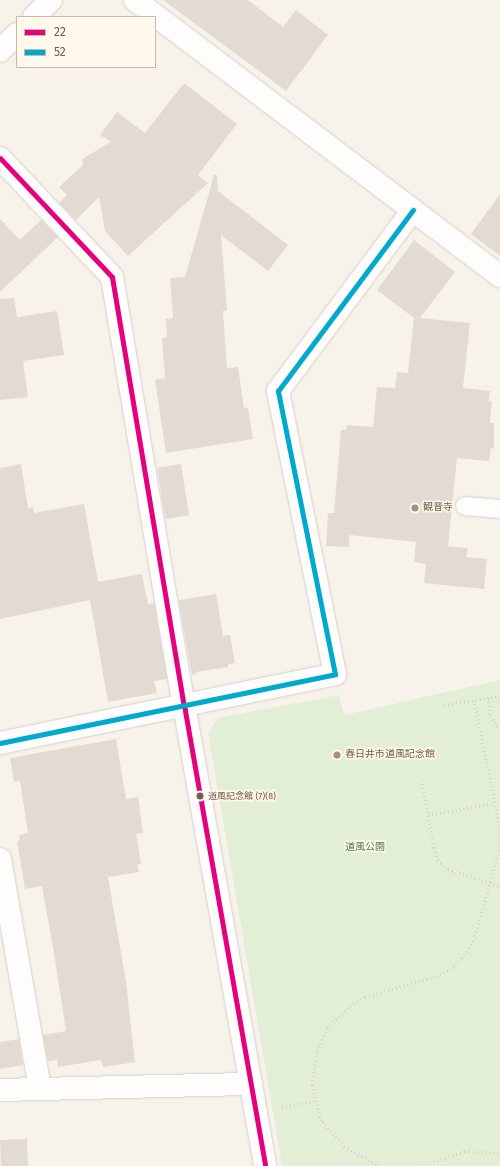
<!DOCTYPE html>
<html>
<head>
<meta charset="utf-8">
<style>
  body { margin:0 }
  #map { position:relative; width:500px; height:1166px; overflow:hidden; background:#f7f3eb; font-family:"Fira Sans","Noto Sans JP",sans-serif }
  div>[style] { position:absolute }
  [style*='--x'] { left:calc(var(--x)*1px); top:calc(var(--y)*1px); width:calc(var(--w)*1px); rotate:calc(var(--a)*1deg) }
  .green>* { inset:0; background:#e3eed6 }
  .building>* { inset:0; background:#e3dbd3; transform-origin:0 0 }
  .path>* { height:2.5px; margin-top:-1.25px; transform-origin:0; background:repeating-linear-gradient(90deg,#dad2ce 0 1px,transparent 0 4px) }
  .roads { filter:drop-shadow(0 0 1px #d6d0c9) drop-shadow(0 0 1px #d6d0c9) }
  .lane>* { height:18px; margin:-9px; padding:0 9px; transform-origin:9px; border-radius:9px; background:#fefdfc }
  .street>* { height:22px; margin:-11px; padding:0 11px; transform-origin:11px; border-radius:11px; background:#fefdfc }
  .bus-1>* { height:5px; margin:-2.5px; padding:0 2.5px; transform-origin:2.5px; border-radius:2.5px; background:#e5007d }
  .bus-2>* { height:5px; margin:-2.5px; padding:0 2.5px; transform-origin:2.5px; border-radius:2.5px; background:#00a9ce }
  .dots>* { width:11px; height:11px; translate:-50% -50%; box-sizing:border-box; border:2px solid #fff8ec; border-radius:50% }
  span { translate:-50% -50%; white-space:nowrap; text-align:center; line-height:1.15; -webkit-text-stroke:3px #fff8ec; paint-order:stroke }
  .bus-label { font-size:9px; color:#755b4b }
  .left { translate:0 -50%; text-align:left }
  .poi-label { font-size:10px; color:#755b4b }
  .park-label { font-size:10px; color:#537b42 }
  .legend { position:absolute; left:16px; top:16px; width:140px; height:52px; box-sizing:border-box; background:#fff8ec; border:1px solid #c8b9ac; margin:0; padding:5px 7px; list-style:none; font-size:12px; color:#755b4b }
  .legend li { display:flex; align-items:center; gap:8px; height:20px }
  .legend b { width:20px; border:1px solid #c8b9ac }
</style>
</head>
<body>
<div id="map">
  <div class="green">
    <div style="clip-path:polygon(500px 680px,500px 1166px,282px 1166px,208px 733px,218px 718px,339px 695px,344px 715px)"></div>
  </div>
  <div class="building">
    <div style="clip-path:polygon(163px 0,248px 0,283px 27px,296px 10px,328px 35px,286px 91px)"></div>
    <div style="clip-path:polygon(184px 83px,237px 124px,198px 175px,208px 183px,128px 256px,105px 231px,99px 197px,76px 220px,59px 203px,67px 195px,59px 187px,83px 165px,82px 159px,111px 142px,100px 135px,117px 112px,145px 133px)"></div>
    <div style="clip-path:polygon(214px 175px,217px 175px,218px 191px,288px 245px,268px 271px,221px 235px,227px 310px,223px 311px,227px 368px,238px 367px,244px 408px,248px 408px,253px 439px,166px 453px,155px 380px,165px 378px,162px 338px,167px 337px,166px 319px,173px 318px,170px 278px,185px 277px)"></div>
    <div style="clip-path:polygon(500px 194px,500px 256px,471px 234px)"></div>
    <div style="clip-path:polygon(0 219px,20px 240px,41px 220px,58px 237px,0 292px)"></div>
    <div style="clip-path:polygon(414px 240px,455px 272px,420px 318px,470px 323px,463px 388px,490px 391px,489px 401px,492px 401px,490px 423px,494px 423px,494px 449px,491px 448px,489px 461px,457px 458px,448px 546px,468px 548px,466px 557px,487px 559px,484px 589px,424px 583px,426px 564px,414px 562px,416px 542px,349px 535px,349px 547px,326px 546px,328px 513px,334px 513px,341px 430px,346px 430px,347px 425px,373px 427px,377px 387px,395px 388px,397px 372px,408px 373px,414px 318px,377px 290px)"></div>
    <div style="clip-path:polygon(14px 298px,17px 317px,57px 311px,64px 355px,23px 361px,28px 397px,0 400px,0 299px)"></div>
    <div style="clip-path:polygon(21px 464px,28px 508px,33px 507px,34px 513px,84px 504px,98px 582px,142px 574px,148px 604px,154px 603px,167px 679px,154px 681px,157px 693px,108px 702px,90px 600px,0 619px,0 468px)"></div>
    <div style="left:181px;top:464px;width:52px;height:24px;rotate:81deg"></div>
    <div style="clip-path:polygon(216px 594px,223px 636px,230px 635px,235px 663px,228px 664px,228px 667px,196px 672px,197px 674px,192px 675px,179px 600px)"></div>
    <div style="clip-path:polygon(116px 739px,126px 799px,138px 797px,143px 833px,136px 834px,141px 864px,137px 865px,139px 872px,108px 877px,126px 982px,135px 1062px,103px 1067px,101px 1060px,58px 1067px,57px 1060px,48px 1061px,43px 1035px,66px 1031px,54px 953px,42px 886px,25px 889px,17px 841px,20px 841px,19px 835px,28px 833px,20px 781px,14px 782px,10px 758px)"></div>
    <div style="clip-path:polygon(19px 1039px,23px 1065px,0 1069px,0 1042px)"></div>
    <div style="left:27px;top:1139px;width:27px;height:27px;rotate:88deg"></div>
  </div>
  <div class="path">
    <div style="--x:489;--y:698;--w:18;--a:87"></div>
    <div style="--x:490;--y:716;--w:17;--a:54"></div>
    <div style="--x:444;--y:705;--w:57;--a:-9.1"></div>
    <div style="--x:422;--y:780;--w:69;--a:80"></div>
    <div style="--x:434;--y:848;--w:13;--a:72"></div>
    <div style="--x:438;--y:860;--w:13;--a:42"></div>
    <div style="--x:448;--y:869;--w:55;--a:18.1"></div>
    <div style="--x:428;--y:815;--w:67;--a:-10.3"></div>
    <div style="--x:282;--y:1107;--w:35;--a:-10"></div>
    <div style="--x:380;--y:1166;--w:41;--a:-152.2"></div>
    <div style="--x:344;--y:1147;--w:35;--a:-131"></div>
    <div style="--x:321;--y:1121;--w:37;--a:-104"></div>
    <div style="--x:312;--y:1085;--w:34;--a:-82"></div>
    <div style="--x:317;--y:1051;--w:25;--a:-67"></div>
    <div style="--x:327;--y:1028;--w:32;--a:-44"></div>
    <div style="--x:350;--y:1006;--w:17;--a:-31"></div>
    <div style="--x:365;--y:997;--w:78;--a:-16.3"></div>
    <div style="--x:440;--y:975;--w:15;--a:-32"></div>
    <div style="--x:453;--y:967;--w:21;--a:-47"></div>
    <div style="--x:467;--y:952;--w:18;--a:-63"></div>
    <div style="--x:475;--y:936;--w:89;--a:-74.4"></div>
    <div style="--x:499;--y:850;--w:20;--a:-87"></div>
    <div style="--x:500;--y:830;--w:132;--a:-101.4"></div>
    <div style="--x:422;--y:1166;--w:46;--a:-19.2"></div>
    <div style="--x:465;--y:1151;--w:35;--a:3"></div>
  </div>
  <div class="roads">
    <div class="lane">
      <div style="--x:465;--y:506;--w:35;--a:5"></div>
    </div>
    <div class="street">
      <div style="--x:135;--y:0;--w:458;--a:37.1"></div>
      <div style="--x:34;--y:17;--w:24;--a:-45"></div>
      <div style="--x:0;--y:51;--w:24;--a:-45"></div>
      <div style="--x:0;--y:158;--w:163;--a:46.7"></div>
      <div style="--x:112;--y:277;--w:434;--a:80.5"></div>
      <div style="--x:184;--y:705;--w:468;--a:80"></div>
      <div style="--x:0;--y:743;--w:342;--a:-11.6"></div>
      <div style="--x:335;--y:674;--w:289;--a:-101.4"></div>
      <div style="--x:278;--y:391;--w:226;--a:-53.3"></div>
      <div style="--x:0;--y:859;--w:233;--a:80.1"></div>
      <div style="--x:0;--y:1090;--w:251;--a:-1.4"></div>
    </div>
  </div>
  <div class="bus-1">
    <div style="--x:0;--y:158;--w:163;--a:46.7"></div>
    <div style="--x:112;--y:277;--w:434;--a:80.5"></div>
    <div style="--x:184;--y:705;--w:468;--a:80"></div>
  </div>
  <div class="bus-2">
    <div style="--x:0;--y:743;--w:342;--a:-11.6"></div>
    <div style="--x:335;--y:674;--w:289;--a:-101.4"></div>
    <div style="--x:278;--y:391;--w:226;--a:-53.3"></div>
  </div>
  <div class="dots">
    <div style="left:415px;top:508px;background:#a29083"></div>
    <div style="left:337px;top:755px;background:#a29083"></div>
    <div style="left:200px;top:796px;background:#755b4b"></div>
  </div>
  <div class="bus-label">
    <span class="left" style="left:208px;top:796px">道風記念館 (7)(8)</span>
  </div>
  <div class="poi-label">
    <span class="left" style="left:423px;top:508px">観音寺</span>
    <span class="left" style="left:345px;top:755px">春日井市道風記念館</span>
  </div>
  <div class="park-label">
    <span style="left:365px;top:848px">道風公園</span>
  </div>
  <ul class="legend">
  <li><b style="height:5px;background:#e5007d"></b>22</li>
  <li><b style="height:5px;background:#00a9ce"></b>52</li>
  </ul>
</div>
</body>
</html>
